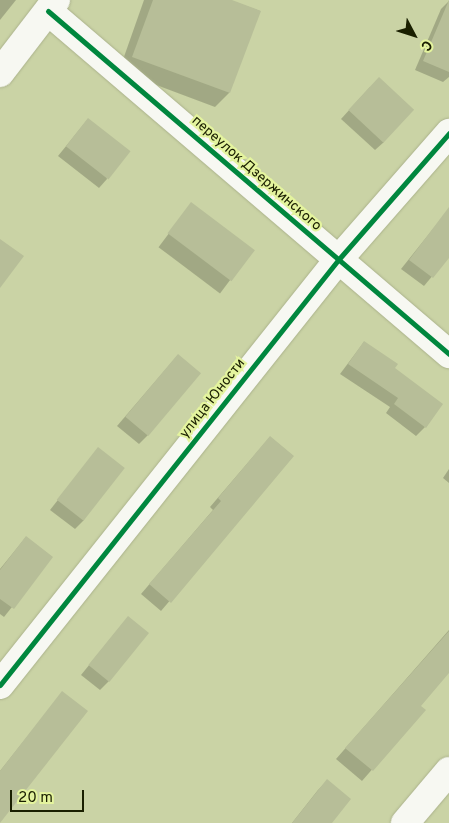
<!DOCTYPE html>
<html>
<head>
<meta charset="utf-8">
<style>
  body { margin:0 }
  #map { position:relative; width:449px; height:823px; overflow:hidden; background:#cad3a5; font-family:Overpass,sans-serif }
  div>[style] { position:absolute }
  [style*='--x'] { left:calc(var(--x)*1px); top:calc(var(--y)*1px); width:calc(var(--w)*1px); rotate:calc(var(--a)*1deg) }
  .shadow>* { inset:0; background:#0003; transform-origin:0 0 }
  .building>* { inset:0; background:#b7be98; transform-origin:0 0 }
  .roads { filter:drop-shadow(0 0 1px #abb28c) drop-shadow(0 0 1px #abb28c) }
  .street>* { height:28px; margin:-14px; padding:0 14px; transform-origin:14px; border-radius:14px; background:#f7f8f2 }
  .cycleway>* { height:5px; margin:-2.5px; padding:0 2.5px; transform-origin:2.5px; border-radius:2.5px; background:#00873e }
  span { translate:-50% -50%; white-space:nowrap; text-align:center; line-height:1.15; -webkit-text-stroke:4.5px #e4f49e; paint-order:stroke }
  .street-label { font-size:14px; color:#1a1f00 }
  .north { position:absolute; left:389px; top:10px; width:50px; height:50px; -webkit-text-stroke:4px #e4f49e; paint-order:stroke; rotate:130deg; font-size:14px; font-weight:700; line-height:20px; text-align:center; color:#1a1f00 }
  .north::after { content:''; display:block; margin:auto; width:18px; height:22px; background:#1a1f00; clip-path:polygon(50% 0,100% 100%,50% 72%,0 100%) }
  .scale { position:absolute; left:10px; top:790px; width:74px; height:22px; box-sizing:border-box; border:2px solid #1a1f00; border-top:0; padding-left:6px; font-size:15px; line-height:18px; white-space:nowrap; color:#1a1f00; -webkit-text-stroke:4px #e4f49e; paint-order:stroke }
</style>
</head>
<body>
<div id="map">
  <div class="shadow">
    <div style="clip-path:polygon(0 0,16px 0,0 20px)"></div>
    <div style="clip-path:polygon(144px 0,229px 0,260px 11px,229px 93px,215px 107px,119px 71px)"></div>
    <div style="clip-path:polygon(449px 1px,449px 77px,443px 82px,415px 70px,441px 9px)"></div>
    <div style="clip-path:polygon(370px 87px,384px 142px,375px 150px,341px 119px)"></div>
    <div style="clip-path:polygon(88px 119px,107px 179px,99px 188px,58px 156px)"></div>
    <div style="left:191px;top:204px;width:77px;height:54px;rotate:37deg"></div>
    <div style="clip-path:polygon(441px 219px,449px 226px,449px 256px,424px 286px,401px 269px)"></div>
    <div style="clip-path:polygon(364px 342px,393px 369px,425px 427px,416px 436px,386px 413px,390px 407px,340px 374px)"></div>
    <div style="clip-path:polygon(178px 355px,148px 435px,139px 444px,117px 426px)"></div>
    <div style="clip-path:polygon(270px 437px,293px 456px,161px 611px,141px 594px,213px 510px,210px 507px)"></div>
    <div style="clip-path:polygon(98px 449px,84px 520px,75px 529px,50px 510px)"></div>
    <div style="clip-path:polygon(449px 469px,449px 483px,443px 478px)"></div>
    <div style="clip-path:polygon(26px 537px,52px 557px,4px 617px,0 614px,0 569px)"></div>
    <div style="clip-path:polygon(120px 627px,109px 681px,100px 690px,81px 675px)"></div>
    <div style="clip-path:polygon(449px 630px,449px 670px,419px 706px,424px 710px,362px 781px,336px 759px)"></div>
    <div style="clip-path:polygon(62px 693px,0 822px,0 771px)"></div>
    <div style="clip-path:polygon(327px 781px,330px 823px,292px 823px,318px 790px)"></div>
  </div>
  <div class="building">
    <div style="clip-path:polygon(153px 0,232px 0,261px 11px,230px 93px,132px 57px)"></div>
    <div style="clip-path:polygon(449px 0,449px 72px,423px 61px)"></div>
    <div style="left:379px;top:77px;width:48px;height:45px;rotate:43deg"></div>
    <div style="left:88px;top:118px;width:54px;height:36px;rotate:38deg"></div>
    <div style="left:191px;top:202px;width:80px;height:39px;rotate:37deg"></div>
    <div style="clip-path:polygon(449px 207px,449px 258px,433px 278px,409px 260px)"></div>
    <div style="clip-path:polygon(0 239px,24px 256px,0 288px)"></div>
    <div style="clip-path:polygon(364px 341px,398px 364px,395px 368px,443px 404px,426px 428px,394px 404px,398px 398px,348px 364px)"></div>
    <div style="left:178px;top:354px;width:30px;height:82px;rotate:40deg"></div>
    <div style="clip-path:polygon(270px 436px,294px 456px,171px 603px,149px 584px,221px 501px,218px 498px)"></div>
    <div style="left:98px;top:447px;width:34px;height:67px;rotate:38deg"></div>
    <div style="clip-path:polygon(26px 536px,53px 557px,14px 609px,0 599px,0 570px)"></div>
    <div style="left:128px;top:616px;width:27px;height:63px;rotate:39deg"></div>
    <div style="clip-path:polygon(449px 631px,449px 673px,421px 706px,426px 710px,373px 771px,345px 748px)"></div>
    <div style="clip-path:polygon(62px 691px,88px 711px,0 823px,0 771px)"></div>
    <div style="clip-path:polygon(327px 779px,351px 799px,332px 823px,292px 823px)"></div>
  </div>
  <div class="roads">
    <div class="street">
      <div style="--x:48;--y:11;--w:528;--a:40.54"></div>
      <div style="--x:0;--y:73;--w:92;--a:-52.5"></div>
      <div style="--x:0;--y:685;--w:543;--a:-51.5"></div>
      <div style="--x:338;--y:260;--w:169;--a:-48.8"></div>
      <div style="--x:405;--y:823;--w:68;--a:-49.8"></div>
    </div>
  </div>
  <div class="cycleway">
    <div style="--x:48;--y:11;--w:528;--a:40.54"></div>
    <div style="--x:0;--y:685;--w:543;--a:-51.5"></div>
    <div style="--x:338;--y:260;--w:169;--a:-48.8"></div>
  </div>
  <div class="street-label">
    <span style="left:256px;top:174px;rotate:41deg">переулок Дзержинского</span>
    <span style="left:213px;top:399px;rotate:-52deg">улица Юности</span>
  </div>
  <div class="north">С</div>
  <div class="scale">20 m</div>
</div>
</body>
</html>
